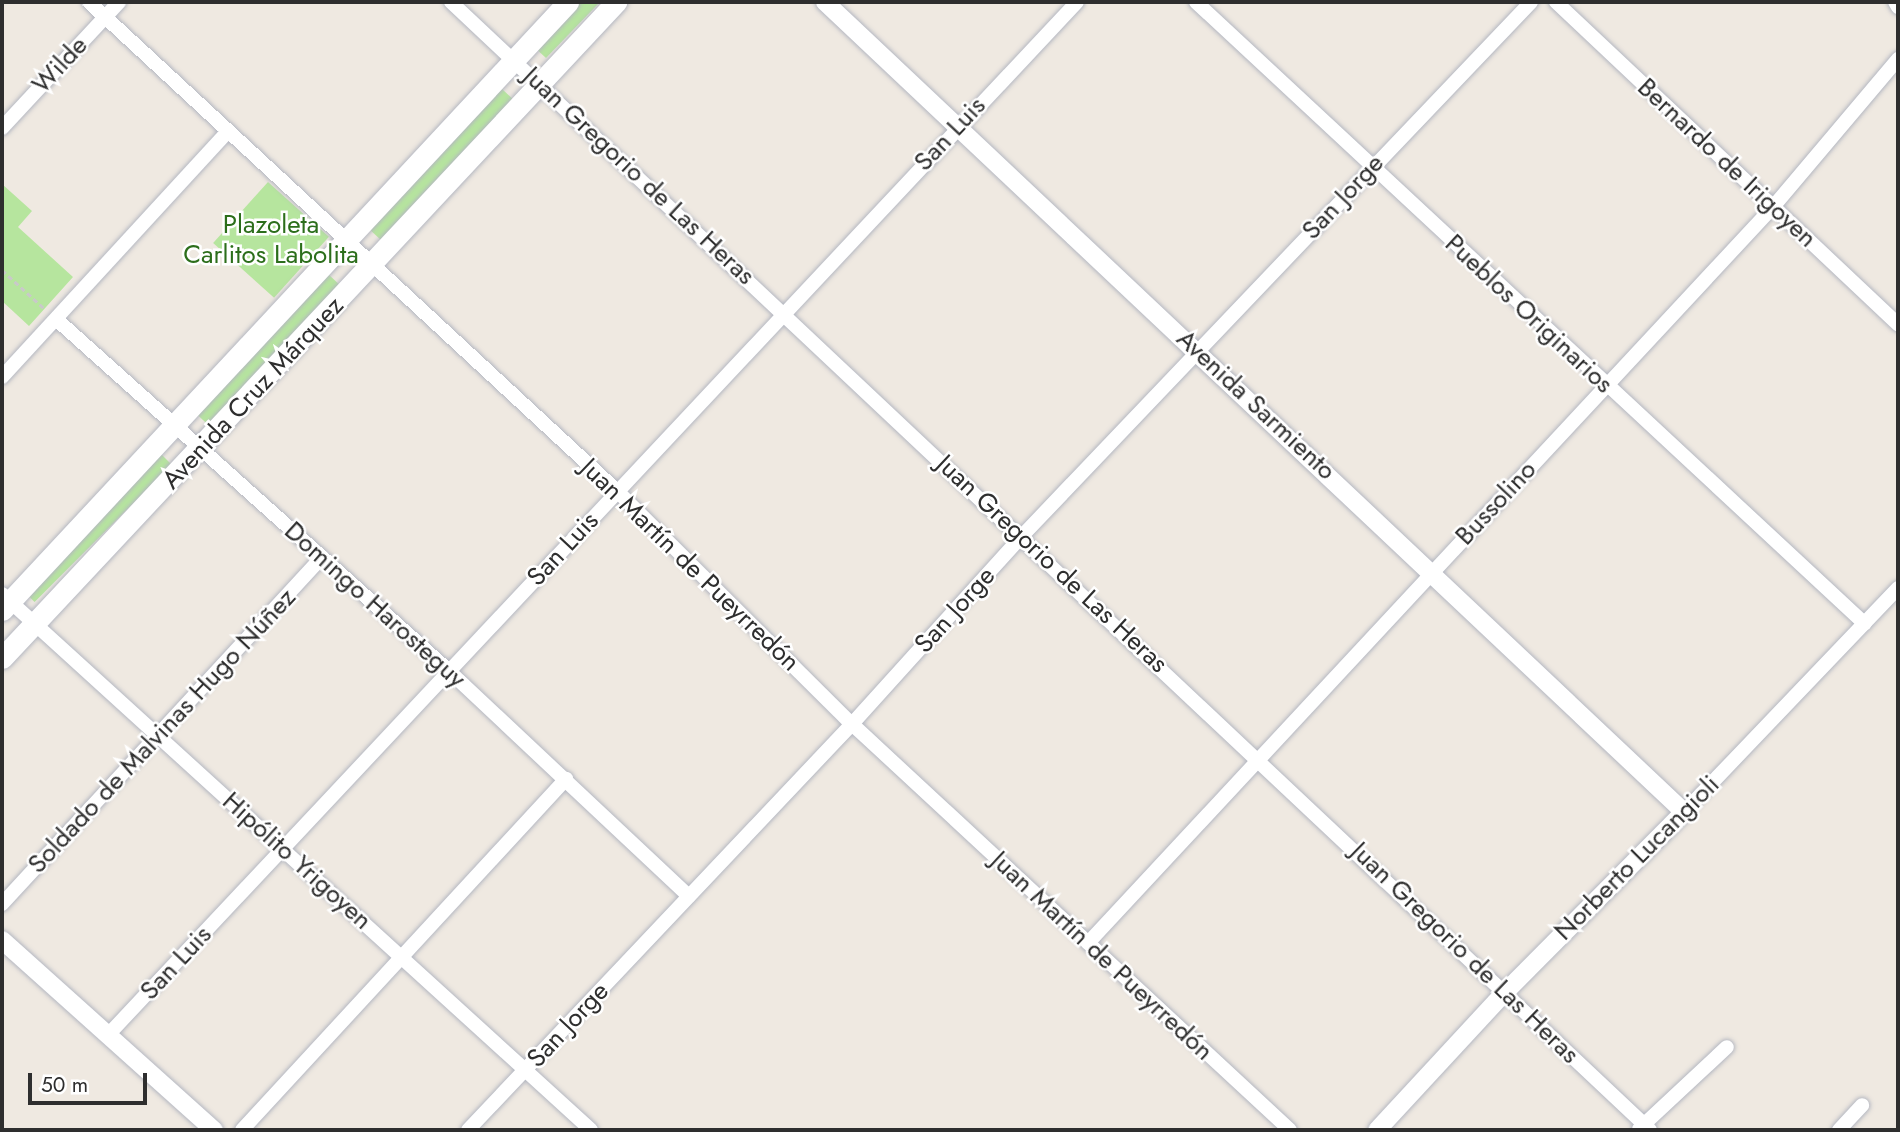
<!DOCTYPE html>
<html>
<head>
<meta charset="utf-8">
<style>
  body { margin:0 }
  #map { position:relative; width:1900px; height:1132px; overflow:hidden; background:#efe9e1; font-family:Jost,sans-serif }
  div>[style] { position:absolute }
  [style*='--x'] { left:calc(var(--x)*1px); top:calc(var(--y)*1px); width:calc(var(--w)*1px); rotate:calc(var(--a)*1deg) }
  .green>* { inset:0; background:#b6e59e; transform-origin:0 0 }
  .path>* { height:2.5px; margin-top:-1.25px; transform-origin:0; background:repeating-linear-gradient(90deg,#c9c9c9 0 5px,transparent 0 8.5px) }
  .roads { filter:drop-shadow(0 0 2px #b4b7c1) drop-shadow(0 0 2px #b4b7c1) }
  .minor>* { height:14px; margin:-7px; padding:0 7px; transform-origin:7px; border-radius:7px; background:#fff }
  .tertiary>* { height:18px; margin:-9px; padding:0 9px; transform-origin:9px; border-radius:9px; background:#fff }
  .secondary>* { height:21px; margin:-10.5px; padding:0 10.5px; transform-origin:10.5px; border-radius:10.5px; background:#fff }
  span { translate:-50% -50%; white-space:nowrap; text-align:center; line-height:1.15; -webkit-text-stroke:5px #fff; paint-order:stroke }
  .street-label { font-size:26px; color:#2e2e2e }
  .park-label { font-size:26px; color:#2c6e1b }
  .frame { position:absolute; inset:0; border:4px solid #2e2e2e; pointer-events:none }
  .scale { position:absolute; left:28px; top:1073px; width:119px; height:32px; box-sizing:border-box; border:4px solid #2e2e2e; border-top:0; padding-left:9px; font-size:21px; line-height:24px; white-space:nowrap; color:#2e2e2e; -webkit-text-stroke:5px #fff; paint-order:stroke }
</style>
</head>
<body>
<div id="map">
  <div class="green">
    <div style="clip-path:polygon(575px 2px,600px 2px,546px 58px,533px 46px)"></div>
    <div style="left:501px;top:88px;width:18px;height:193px;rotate:43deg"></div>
    <div style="left:268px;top:182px;width:82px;height:82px;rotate:42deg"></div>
    <div style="clip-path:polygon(2px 184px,32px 211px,18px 227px,73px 277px,29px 326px,2px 301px)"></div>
    <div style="left:328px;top:274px;width:18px;height:192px;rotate:43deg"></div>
    <div style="left:159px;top:452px;width:18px;height:194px;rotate:45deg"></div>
  </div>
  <div class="path">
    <div style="--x:2;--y:270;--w:59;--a:42.3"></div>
  </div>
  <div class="roads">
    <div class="minor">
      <div style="--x:89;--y:2;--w:720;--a:42.8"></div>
      <div style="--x:617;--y:491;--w:331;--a:44.8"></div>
      <div style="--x:852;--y:724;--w:597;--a:42.83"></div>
      <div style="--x:451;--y:2;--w:1646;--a:43.25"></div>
      <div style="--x:1196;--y:2;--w:913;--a:42.92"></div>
      <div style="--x:1556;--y:2;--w:470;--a:43.3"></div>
      <div style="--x:1895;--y:2;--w:6;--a:59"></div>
      <div style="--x:2;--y:128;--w:172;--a:-47.1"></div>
      <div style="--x:56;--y:319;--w:528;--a:41.85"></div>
      <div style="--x:449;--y:671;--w:329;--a:43.2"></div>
      <div style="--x:2;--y:377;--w:334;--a:-47.4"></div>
      <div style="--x:2;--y:594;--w:796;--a:42.3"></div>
      <div style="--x:1684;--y:812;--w:310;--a:-46.3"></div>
      <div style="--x:2;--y:904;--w:472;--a:-47.3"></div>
      <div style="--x:1088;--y:943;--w:1005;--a:-47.06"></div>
      <div style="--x:1773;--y:207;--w:194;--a:-49.8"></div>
      <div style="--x:108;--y:1035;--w:1416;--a:-46.83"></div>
      <div style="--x:1639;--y:1129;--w:120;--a:-43"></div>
      <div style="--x:242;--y:1130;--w:478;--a:-47.3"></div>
      <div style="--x:468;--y:1130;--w:559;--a:-46.6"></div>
      <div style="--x:852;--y:724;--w:253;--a:-47.9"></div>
      <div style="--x:1022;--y:536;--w:738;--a:-46.37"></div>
      <div style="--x:1839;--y:1130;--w:34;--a:-47"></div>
    </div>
    <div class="tertiary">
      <div style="--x:825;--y:2;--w:1181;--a:43.32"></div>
      <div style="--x:1684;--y:812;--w:254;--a:134.8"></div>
      <div style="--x:1505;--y:992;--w:188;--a:132.8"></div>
      <div style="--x:2;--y:940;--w:285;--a:41.9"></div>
    </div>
    <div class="secondary">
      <div style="--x:2;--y:610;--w:831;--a:-47.05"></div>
      <div style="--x:2;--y:658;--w:899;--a:-46.89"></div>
    </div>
  </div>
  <div class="street-label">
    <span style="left:60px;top:65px;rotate:-47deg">Wilde</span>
    <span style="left:950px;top:134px;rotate:-47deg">San Luis</span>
    <span style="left:1727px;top:163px;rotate:43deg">Bernardo de Irigoyen</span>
    <span style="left:639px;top:176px;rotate:43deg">Juan Gregorio de Las Heras</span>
    <span style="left:1343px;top:197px;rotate:-47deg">San Jorge</span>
    <span style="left:1529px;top:314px;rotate:43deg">Pueblos Originarios</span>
    <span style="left:253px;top:393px;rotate:-47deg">Avenida Cruz Márquez</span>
    <span style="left:1256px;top:405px;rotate:43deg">Avenida Sarmiento</span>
    <span style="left:1496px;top:503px;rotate:-47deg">Bussolino</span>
    <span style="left:563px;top:549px;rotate:-47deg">San Luis</span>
    <span style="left:1052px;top:564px;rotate:43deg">Juan Gregorio de Las Heras</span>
    <span style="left:690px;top:565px;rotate:44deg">Juan Martín de Pueyrredón</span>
    <span style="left:375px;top:605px;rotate:42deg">Domingo Harosteguy</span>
    <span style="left:955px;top:610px;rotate:-48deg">San Jorge</span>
    <span style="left:162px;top:731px;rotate:-47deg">Soldado de Malvinas Hugo Núñez</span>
    <span style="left:1637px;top:858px;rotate:-45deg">Norberto Lucangioli</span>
    <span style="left:297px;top:861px;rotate:42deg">Hipólito Yrigoyen</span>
    <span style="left:1465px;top:953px;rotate:44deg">Juan Gregorio de Las Heras</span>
    <span style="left:1102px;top:956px;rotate:43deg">Juan Martín de Pueyrredón</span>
    <span style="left:176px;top:963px;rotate:-47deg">San Luis</span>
    <span style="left:568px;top:1025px;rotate:-47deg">San Jorge</span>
  </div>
  <div class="park-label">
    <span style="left:271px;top:240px">Plazoleta<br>Carlitos Labolita</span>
  </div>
  <div class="frame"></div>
  <div class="scale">50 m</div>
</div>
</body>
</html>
